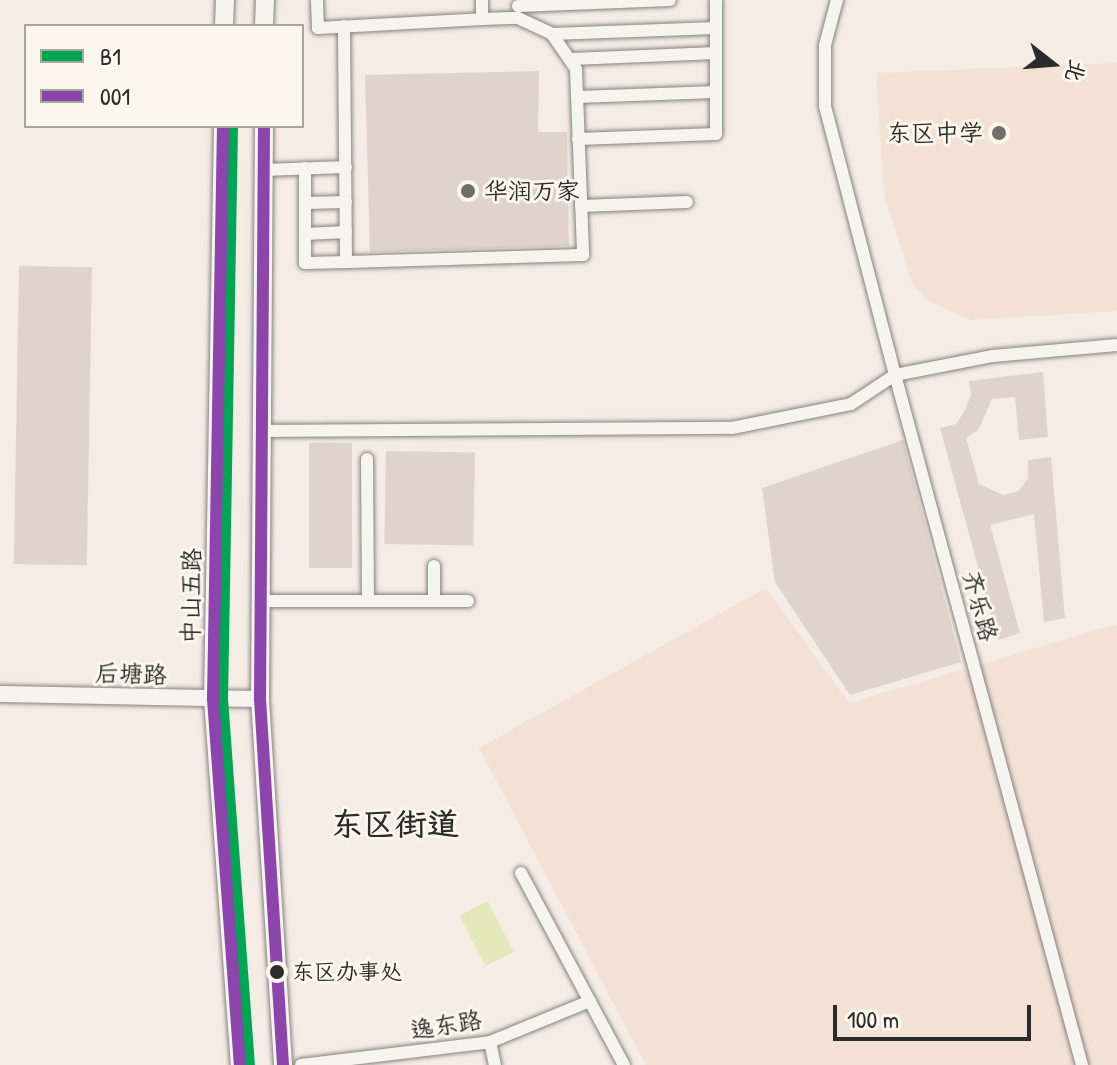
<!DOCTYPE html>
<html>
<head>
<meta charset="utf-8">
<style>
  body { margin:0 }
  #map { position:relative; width:1117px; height:1065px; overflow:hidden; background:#f4ece5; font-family:"Patrick Hand","LXGW WenKai TC",sans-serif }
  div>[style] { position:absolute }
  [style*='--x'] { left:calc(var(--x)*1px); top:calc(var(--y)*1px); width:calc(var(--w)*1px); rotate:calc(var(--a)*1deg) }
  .built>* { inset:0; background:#f3e1d6 }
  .green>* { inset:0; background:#e4e9bc; transform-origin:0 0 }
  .building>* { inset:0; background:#e0d3cc; transform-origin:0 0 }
  .roads { filter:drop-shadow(0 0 2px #85827f) drop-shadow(0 0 2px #85827f) }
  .minor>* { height:12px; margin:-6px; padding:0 6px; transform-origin:6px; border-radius:6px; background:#f6f4ef }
  .tertiary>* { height:16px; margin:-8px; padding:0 8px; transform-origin:8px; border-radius:8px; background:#f6f4ef }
  .secondary>* { height:18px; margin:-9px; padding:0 9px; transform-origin:9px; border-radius:9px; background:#f6f4ef }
  .bus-1>* { height:12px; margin:-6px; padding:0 6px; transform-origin:6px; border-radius:6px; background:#00a651 }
  .bus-2>* { height:12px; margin:-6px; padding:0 6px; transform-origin:6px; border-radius:6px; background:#8e44ad }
  .dots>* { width:22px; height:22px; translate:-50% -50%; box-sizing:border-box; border:4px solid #fbf7ec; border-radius:50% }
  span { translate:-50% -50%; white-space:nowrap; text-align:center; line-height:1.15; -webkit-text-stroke:6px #fbf7ec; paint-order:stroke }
  .bus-label { font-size:22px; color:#2b2b2b }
  .left { translate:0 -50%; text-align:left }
  .poi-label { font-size:24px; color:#2b2b2b }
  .right { translate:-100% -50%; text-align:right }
  .street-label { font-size:24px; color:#2b2b2b }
  .district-label { font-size:32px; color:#2b2b2b; font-weight:700 }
  .legend { position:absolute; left:24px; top:24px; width:280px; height:104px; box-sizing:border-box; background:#fbf7ec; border:2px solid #a8a59f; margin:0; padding:10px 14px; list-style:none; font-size:24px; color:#2b2b2b }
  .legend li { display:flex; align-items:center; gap:16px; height:40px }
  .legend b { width:40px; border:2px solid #a8a59f }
  .north { position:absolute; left:1013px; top:24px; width:80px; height:80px; -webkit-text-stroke:6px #fbf7ec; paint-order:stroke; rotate:107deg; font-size:22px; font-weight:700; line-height:32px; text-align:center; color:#2b2b2b }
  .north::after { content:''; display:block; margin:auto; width:28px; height:36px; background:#2b2b2b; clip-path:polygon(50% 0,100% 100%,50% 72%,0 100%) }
  .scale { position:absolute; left:833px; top:1005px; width:198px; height:36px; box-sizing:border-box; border:4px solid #2b2b2b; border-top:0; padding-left:10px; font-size:24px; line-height:28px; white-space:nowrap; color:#2b2b2b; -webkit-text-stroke:6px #fbf7ec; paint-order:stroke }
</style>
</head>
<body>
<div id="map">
  <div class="built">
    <div style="clip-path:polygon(1117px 63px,1117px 311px,971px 320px,930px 302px,913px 286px,884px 194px,876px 73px)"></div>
    <div style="clip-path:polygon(766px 588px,849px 703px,1117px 624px,1117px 1065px,646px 1065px,479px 748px)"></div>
  </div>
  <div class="green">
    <div style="left:488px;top:901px;width:57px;height:32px;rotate:63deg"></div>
  </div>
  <div class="building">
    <div style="clip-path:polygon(539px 71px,538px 132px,567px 132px,569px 246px,370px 252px,365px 75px)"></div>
    <div style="left:19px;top:266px;width:73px;height:298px;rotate:1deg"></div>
    <div style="clip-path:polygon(1043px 372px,1048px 437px,1019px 440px,1015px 397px,992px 399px,978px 430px,966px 438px,979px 484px,1003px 495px,1019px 491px,1028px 478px,1028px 460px,1051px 457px,1065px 618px,1044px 622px,1034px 514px,990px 525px,1020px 633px,998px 640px,940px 428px,956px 424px,964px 412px,971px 395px,969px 381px)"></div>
    <div style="clip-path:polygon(903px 440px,961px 662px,850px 695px,775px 582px,762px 488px)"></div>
    <div style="left:309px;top:443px;width:43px;height:125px"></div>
    <div style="left:386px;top:451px;width:89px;height:93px;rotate:1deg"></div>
  </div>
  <div class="roads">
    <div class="minor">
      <div style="--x:317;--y:0;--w:28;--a:88"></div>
      <div style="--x:318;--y:28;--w:164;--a:-3.1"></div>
      <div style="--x:482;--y:19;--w:36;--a:-2"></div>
      <div style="--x:518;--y:18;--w:38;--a:25"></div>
      <div style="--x:552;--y:34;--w:42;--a:55.6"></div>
      <div style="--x:576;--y:69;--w:186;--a:87.8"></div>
      <div style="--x:583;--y:255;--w:237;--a:178.3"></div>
      <div style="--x:346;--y:262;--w:236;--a:-90.5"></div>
      <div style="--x:482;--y:0;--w:19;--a:90"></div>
      <div style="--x:518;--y:6;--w:152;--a:-2.3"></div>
      <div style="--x:552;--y:34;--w:164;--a:-2.1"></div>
      <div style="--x:572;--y:59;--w:144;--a:-2.4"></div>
      <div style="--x:577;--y:97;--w:139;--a:-2.1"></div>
      <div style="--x:578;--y:139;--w:138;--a:-2.1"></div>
      <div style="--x:716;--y:134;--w:134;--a:-90"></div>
      <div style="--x:305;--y:168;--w:95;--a:90"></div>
      <div style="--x:305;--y:263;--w:41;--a:-1.4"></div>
      <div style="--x:263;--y:170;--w:83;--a:-2.1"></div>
      <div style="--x:305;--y:203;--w:41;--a:-1.4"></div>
      <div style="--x:581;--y:206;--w:106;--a:-2.2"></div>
      <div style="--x:305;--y:234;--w:41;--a:-2.8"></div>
      <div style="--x:262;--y:431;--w:470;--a:-0.4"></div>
      <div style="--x:732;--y:428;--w:121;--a:-11.4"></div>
      <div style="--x:851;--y:404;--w:53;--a:-33.4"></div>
      <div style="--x:895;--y:375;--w:278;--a:-104.6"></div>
      <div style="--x:825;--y:106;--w:61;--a:-90"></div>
      <div style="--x:825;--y:45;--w:47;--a:-75.1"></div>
      <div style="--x:367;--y:459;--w:142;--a:89.6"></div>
      <div style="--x:434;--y:566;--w:35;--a:90"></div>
      <div style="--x:261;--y:601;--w:207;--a:0"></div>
      <div style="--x:521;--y:873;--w:218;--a:61.8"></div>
      <div style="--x:490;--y:1042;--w:24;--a:78"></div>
      <div style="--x:301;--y:1065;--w:190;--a:-6.9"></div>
      <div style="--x:490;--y:1042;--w:108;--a:-22.3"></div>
      <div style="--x:1082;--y:1065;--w:715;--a:-105.16"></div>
      <div style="--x:895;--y:375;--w:100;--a:-11"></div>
      <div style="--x:993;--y:356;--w:124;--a:-5.1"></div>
    </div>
    <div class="tertiary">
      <div style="--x:0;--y:694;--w:260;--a:1.1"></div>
    </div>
    <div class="secondary">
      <div style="--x:224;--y:26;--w:26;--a:-88"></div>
      <div style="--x:264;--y:26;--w:26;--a:-88"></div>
      <div style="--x:223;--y:126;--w:573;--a:91"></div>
      <div style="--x:213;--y:699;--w:367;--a:85.8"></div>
      <div style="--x:264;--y:126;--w:573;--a:90.4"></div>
      <div style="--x:260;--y:699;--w:367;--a:86.4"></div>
    </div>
  </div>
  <div class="bus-1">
    <div style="--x:232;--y:126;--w:573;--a:91"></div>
    <div style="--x:222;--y:699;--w:367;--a:85.8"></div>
  </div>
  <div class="bus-2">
    <div style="--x:223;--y:126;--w:573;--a:91"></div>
    <div style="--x:213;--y:699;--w:367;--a:85.8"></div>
    <div style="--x:264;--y:126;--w:573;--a:90.4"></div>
    <div style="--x:260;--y:699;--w:367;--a:86.4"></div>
  </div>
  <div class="dots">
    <div style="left:999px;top:133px;background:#716f6c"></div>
    <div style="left:468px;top:191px;background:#716f6c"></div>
    <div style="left:277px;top:972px;background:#2b2b2b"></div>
  </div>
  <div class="bus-label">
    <span class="left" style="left:292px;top:972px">东区办事处</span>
  </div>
  <div class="poi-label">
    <span class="right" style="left:983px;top:133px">东区中学</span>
    <span class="left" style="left:484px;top:191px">华润万家</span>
  </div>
  <div class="street-label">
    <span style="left:191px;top:596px;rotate:-89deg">中山五路</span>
    <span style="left:980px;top:606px;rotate:75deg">齐乐路</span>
    <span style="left:131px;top:674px;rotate:2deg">后塘路</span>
    <span style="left:446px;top:1025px;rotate:-9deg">逸东路</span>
  </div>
  <div class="district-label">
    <span style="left:395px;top:824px">东区街道</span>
  </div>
  <ul class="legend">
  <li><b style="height:10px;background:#00a651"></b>B1</li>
  <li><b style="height:10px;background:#8e44ad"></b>001</li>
  </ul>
  <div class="north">北</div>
  <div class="scale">100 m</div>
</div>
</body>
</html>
